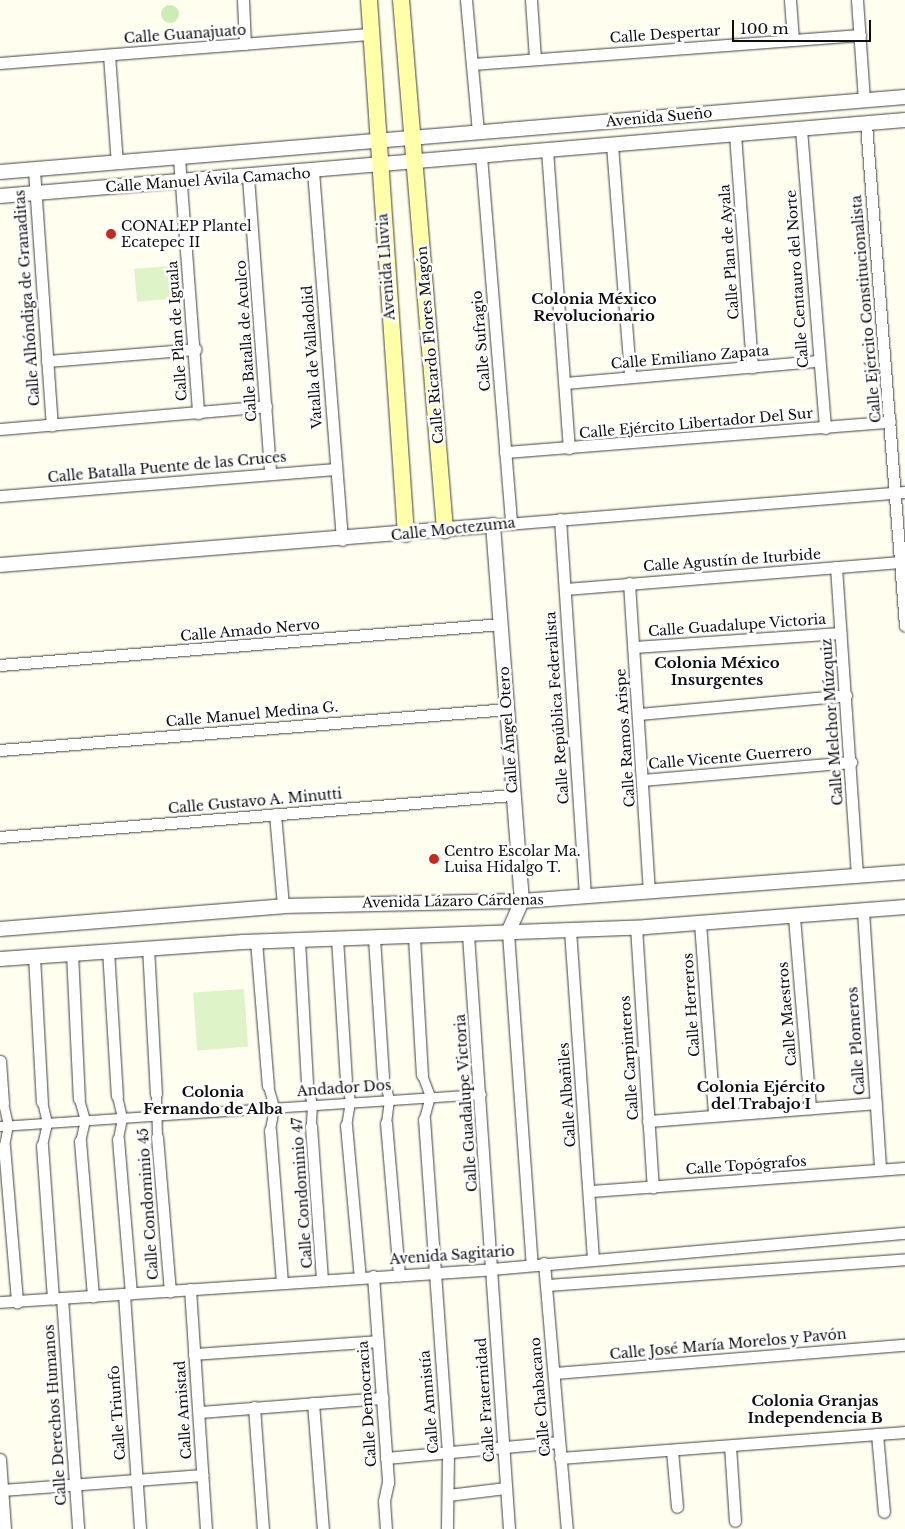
<!DOCTYPE html>
<html>
<head>
<meta charset="utf-8">
<style>
  body { margin:0 }
  #map { position:relative; width:905px; height:1529px; overflow:hidden; background:#fffeef; font-family:"Libre Baskerville",serif }
  div>[style] { position:absolute }
  [style*='--x'] { left:calc(var(--x)*1px); top:calc(var(--y)*1px); width:calc(var(--w)*1px); rotate:calc(var(--a)*1deg) }
  .green>* { inset:0; background:#ccecb6 }
  .round { border-radius:50% }
  .pitch>* { inset:0; background:#dff3c9; transform-origin:0 0 }
  .roads { filter:drop-shadow(0 0 1px #414141) drop-shadow(0 0 1px #414141) }
  .pedestrian>* { height:9px; margin:-4.5px; padding:0 4.5px; transform-origin:4.5px; border-radius:4.5px; background:#fff }
  .minor>* { height:11px; margin:-5.5px; padding:0 5.5px; transform-origin:5.5px; border-radius:5.5px; background:#fff }
  .tertiary>* { height:14px; margin:-7px; padding:0 7px; transform-origin:7px; border-radius:7px; background:#fff }
  .secondary>* { height:16px; margin:-8px; padding:0 8px; transform-origin:8px; border-radius:8px; background:#ffa }
  .dots>* { width:14px; height:14px; translate:-50% -50%; box-sizing:border-box; border:2px solid #fff; border-radius:50% }
  span { translate:-50% -50%; white-space:nowrap; text-align:center; line-height:1.15; -webkit-text-stroke:5px #fff; paint-order:stroke }
  .street-label { font-size:14px; color:#0e0e0e }
  .poi-label { font-size:14px; color:#0e0e0e }
  .left { translate:0 -50%; text-align:left }
  .neighbourhood-label { font-size:15px; color:#0e0e0e; font-weight:700 }
  .scale { position:absolute; left:732px; top:20px; width:139px; height:22px; box-sizing:border-box; border:2px solid #0e0e0e; border-top:0; padding-left:6px; font-size:15px; line-height:18px; white-space:nowrap; color:#0e0e0e; -webkit-text-stroke:4px #fff; paint-order:stroke }
</style>
</head>
<body>
<div id="map">
  <div class="green">
    <div class="round" style="left:161px;top:5px;width:18px;height:18px"></div>
  </div>
  <div class="pitch">
    <div style="left:179px;top:265px;width:33px;height:45px;rotate:85deg"></div>
    <div style="left:244px;top:989px;width:58px;height:51px;rotate:86deg"></div>
  </div>
  <div class="roads">
    <div class="pedestrian">
      <div style="--x:422;--y:1075;--w:22;--a:69"></div>
      <div style="--x:430;--y:1096;--w:24;--a:105"></div>
      <div style="--x:383;--y:1077;--w:23;--a:75"></div>
      <div style="--x:389;--y:1099;--w:24;--a:97"></div>
      <div style="--x:346;--y:1080;--w:21;--a:79"></div>
      <div style="--x:350;--y:1101;--w:24;--a:99"></div>
      <div style="--x:307;--y:1083;--w:22;--a:77"></div>
      <div style="--x:312;--y:1104;--w:22;--a:93"></div>
      <div style="--x:268;--y:1086;--w:22;--a:74"></div>
      <div style="--x:274;--y:1107;--w:23;--a:100"></div>
      <div style="--x:156;--y:1094;--w:43;--a:88.7"></div>
      <div style="--x:117;--y:1096;--w:23;--a:77"></div>
      <div style="--x:122;--y:1118;--w:21;--a:101"></div>
      <div style="--x:79;--y:1099;--w:22;--a:74"></div>
      <div style="--x:85;--y:1120;--w:22;--a:103"></div>
      <div style="--x:3;--y:1103;--w:23;--a:77"></div>
      <div style="--x:8;--y:1125;--w:21;--a:101"></div>
      <div style="--x:0;--y:1126;--w:482;--a:-3.8"></div>
      <div style="--x:42;--y:1145;--w:23;--a:-77"></div>
      <div style="--x:47;--y:1123;--w:22;--a:-103"></div>
    </div>
    <div class="minor">
      <div style="--x:243;--y:0;--w:44;--a:87.4"></div>
      <div style="--x:466;--y:0;--w:132;--a:84.8"></div>
      <div style="--x:531;--y:0;--w:59;--a:86.1"></div>
      <div style="--x:790;--y:0;--w:40;--a:85.7"></div>
      <div style="--x:857;--y:0;--w:101;--a:86"></div>
      <div style="--x:109;--y:55;--w:108;--a:85.8"></div>
      <div style="--x:0;--y:63;--w:373;--a:-4.5"></div>
      <div style="--x:473;--y:64;--w:388;--a:-4.3"></div>
      <div style="--x:866;--y:124;--w:503;--a:85.55"></div>
      <div style="--x:801;--y:129;--w:300;--a:85.4"></div>
      <div style="--x:735;--y:134;--w:234;--a:85.8"></div>
      <div style="--x:612;--y:145;--w:232;--a:85.5"></div>
      <div style="--x:547;--y:150;--w:299;--a:85.8"></div>
      <div style="--x:481;--y:156;--w:369;--a:85.3"></div>
      <div style="--x:179;--y:158;--w:256;--a:85.7"></div>
      <div style="--x:34;--y:170;--w:256;--a:86"></div>
      <div style="--x:313;--y:171;--w:370;--a:85.5"></div>
      <div style="--x:248;--y:177;--w:297;--a:85.7"></div>
      <div style="--x:47;--y:361;--w:149;--a:-4.6"></div>
      <div style="--x:565;--y:383;--w:254;--a:-5"></div>
      <div style="--x:0;--y:429;--w:267;--a:-4.9"></div>
      <div style="--x:505;--y:452;--w:386;--a:-4.5"></div>
      <div style="--x:0;--y:496;--w:337;--a:-4.6"></div>
      <div style="--x:560;--y:519;--w:378;--a:86.2"></div>
      <div style="--x:493;--y:525;--w:413;--a:-4.6"></div>
      <div style="--x:836;--y:567;--w:309;--a:86.1"></div>
      <div style="--x:629;--y:583;--w:309;--a:86.3"></div>
      <div style="--x:565;--y:589;--w:337;--a:-4.6"></div>
      <div style="--x:634;--y:647;--w:207;--a:-3.9"></div>
      <div style="--x:0;--y:665;--w:503;--a:-4.68"></div>
      <div style="--x:639;--y:714;--w:208;--a:-5.2"></div>
      <div style="--x:0;--y:750;--w:509;--a:-4.62"></div>
      <div style="--x:642;--y:780;--w:210;--a:-4.9"></div>
      <div style="--x:275;--y:814;--w:92;--a:85"></div>
      <div style="--x:0;--y:837;--w:514;--a:-4.69"></div>
      <div style="--x:863;--y:911;--w:259;--a:86.2"></div>
      <div style="--x:794;--y:917;--w:192;--a:85.2"></div>
      <div style="--x:700;--y:923;--w:193;--a:85.8"></div>
      <div style="--x:636;--y:927;--w:261;--a:86.3"></div>
      <div style="--x:570;--y:930;--w:330;--a:86"></div>
      <div style="--x:508;--y:933;--w:332;--a:85.9"></div>
      <div style="--x:468;--y:935;--w:595;--a:86.05"></div>
      <div style="--x:414;--y:937;--w:138;--a:86.7"></div>
      <div style="--x:337;--y:938;--w:142;--a:86.4"></div>
      <div style="--x:374;--y:938;--w:139;--a:86.3"></div>
      <div style="--x:299;--y:940;--w:143;--a:86.8"></div>
      <div style="--x:256;--y:941;--w:145;--a:85.3"></div>
      <div style="--x:148;--y:947;--w:147;--a:86.9"></div>
      <div style="--x:108;--y:950;--w:146;--a:86.5"></div>
      <div style="--x:72;--y:953;--w:146;--a:87.3"></div>
      <div style="--x:34;--y:956;--w:146;--a:86.9"></div>
      <div style="--x:0;--y:1061;--w:42;--a:85.9"></div>
      <div style="--x:424;--y:1119;--w:336;--a:85.9"></div>
      <div style="--x:448;--y:1454;--w:75;--a:90.8"></div>
      <div style="--x:648;--y:1121;--w:228;--a:-4.5"></div>
      <div style="--x:386;--y:1123;--w:153;--a:85.1"></div>
      <div style="--x:346;--y:1125;--w:154;--a:84.8"></div>
      <div style="--x:311;--y:1126;--w:154;--a:85.9"></div>
      <div style="--x:270;--y:1130;--w:153;--a:85.5"></div>
      <div style="--x:157;--y:1137;--w:155;--a:85.2"></div>
      <div style="--x:118;--y:1139;--w:155;--a:85.2"></div>
      <div style="--x:80;--y:1141;--w:156;--a:85.2"></div>
      <div style="--x:42;--y:1145;--w:154;--a:85.9"></div>
      <div style="--x:4;--y:1146;--w:157;--a:85.2"></div>
      <div style="--x:590;--y:1191;--w:316;--a:-4.2"></div>
      <div style="--x:544;--y:1263;--w:267;--a:85.1"></div>
      <div style="--x:373;--y:1276;--w:207;--a:85.8"></div>
      <div style="--x:388;--y:1482;--w:19;--a:102"></div>
      <div style="--x:384;--y:1501;--w:28;--a:86"></div>
      <div style="--x:546;--y:1285;--w:360;--a:-4.1"></div>
      <div style="--x:190;--y:1289;--w:241;--a:86.2"></div>
      <div style="--x:124;--y:1294;--w:236;--a:86.1"></div>
      <div style="--x:62;--y:1298;--w:232;--a:86"></div>
      <div style="--x:0;--y:1302;--w:492;--a:-3.8"></div>
      <div style="--x:491;--y:1269;--w:416;--a:-5"></div>
      <div style="--x:194;--y:1354;--w:184;--a:-4"></div>
      <div style="--x:554;--y:1373;--w:352;--a:-4.6"></div>
      <div style="--x:313;--y:1403;--w:126;--a:85.5"></div>
      <div style="--x:254;--y:1407;--w:122;--a:85.8"></div>
      <div style="--x:199;--y:1412;--w:184;--a:-4.4"></div>
      <div style="--x:877;--y:1434;--w:78;--a:84.9"></div>
      <div style="--x:730;--y:1446;--w:75;--a:86.2"></div>
      <div style="--x:672;--y:1450;--w:57;--a:85"></div>
      <div style="--x:386;--y:1458;--w:174;--a:-5.3"></div>
      <div style="--x:560;--y:1458;--w:346;--a:-4.3"></div>
      <div style="--x:0;--y:1459;--w:70;--a:85.9"></div>
      <div style="--x:2;--y:1490;--w:201;--a:-4.3"></div>
      <div style="--x:448;--y:1495;--w:58;--a:-6.9"></div>
    </div>
    <div class="tertiary">
      <div style="--x:0;--y:172;--w:908;--a:-4.74"></div>
      <div style="--x:0;--y:196;--w:908;--a:-4.8"></div>
      <div style="--x:0;--y:565;--w:495;--a:-4.6"></div>
      <div style="--x:493;--y:525;--w:377;--a:85.6"></div>
      <div style="--x:522;--y:901;--w:35;--a:114"></div>
      <div style="--x:0;--y:929;--w:284;--a:-4.6"></div>
      <div style="--x:283;--y:906;--w:239;--a:-1.2"></div>
      <div style="--x:522;--y:901;--w:384;--a:-4.3"></div>
      <div style="--x:0;--y:959;--w:244;--a:-4"></div>
      <div style="--x:243;--y:942;--w:403;--a:-2.1"></div>
      <div style="--x:646;--y:927;--w:260;--a:-4.4"></div>
    </div>
    <div class="secondary">
      <div style="--x:369;--y:0;--w:535;--a:86.04"></div>
      <div style="--x:401;--y:0;--w:532;--a:85.25"></div>
    </div>
  </div>
  <div class="dots">
    <div style="left:111px;top:234px;background:#c6291e"></div>
    <div style="left:434px;top:859px;background:#c6291e"></div>
  </div>
  <div class="street-label">
    <span style="left:185px;top:34px;rotate:-4deg">Calle Guanajuato</span>
    <span style="left:665px;top:34px;rotate:-4deg">Calle Despertar</span>
    <span style="left:659px;top:117px;rotate:-5deg">Avenida Sueño</span>
    <span style="left:208px;top:180px;rotate:-4deg">Calle Manuel Ávila Camacho</span>
    <span style="left:729px;top:252px;rotate:-94deg">Calle Plan de Ayala</span>
    <span style="left:386px;top:267px;rotate:-94deg">Avenida Lluvia</span>
    <span style="left:797px;top:279px;rotate:-94deg">Calle Centauro del Norte</span>
    <span style="left:27px;top:298px;rotate:-94deg">Calle Alhóndiga de Granaditas</span>
    <span style="left:866px;top:309px;rotate:-95deg">Calle Ejército Constitucionalista</span>
    <span style="left:177px;top:331px;rotate:-94deg">Calle Plan de Iguala</span>
    <span style="left:246px;top:341px;rotate:-94deg">Calle Batalla de Aculco</span>
    <span style="left:481px;top:341px;rotate:-95deg">Calle Sufragio</span>
    <span style="left:430px;top:345px;rotate:-95deg">Calle Ricardo Flores Magón</span>
    <span style="left:312px;top:357px;rotate:-94deg">Vatalla de Valladolid</span>
    <span style="left:690px;top:357px;rotate:-5deg">Calle Emiliano Zapata</span>
    <span style="left:696px;top:423px;rotate:-5deg">Calle Ejército Libertador Del Sur</span>
    <span style="left:167px;top:467px;rotate:-5deg">Calle Batalla Puente de las Cruces</span>
    <span style="left:453px;top:529px;rotate:-6deg">Calle Moctezuma</span>
    <span style="left:732px;top:560px;rotate:-4deg">Calle Agustín de Iturbide</span>
    <span style="left:737px;top:625px;rotate:-4deg">Calle Guadalupe Victoria</span>
    <span style="left:250px;top:630px;rotate:-5deg">Calle Amado Nervo</span>
    <span style="left:557px;top:708px;rotate:-94deg">Calle República Federalista</span>
    <span style="left:252px;top:714px;rotate:-5deg">Calle Manuel Medina G.</span>
    <span style="left:832px;top:722px;rotate:-94deg">Calle Melchor Múzquiz</span>
    <span style="left:508px;top:730px;rotate:-94deg">Calle Ángel Otero</span>
    <span style="left:625px;top:738px;rotate:-94deg">Calle Ramos Arispe</span>
    <span style="left:730px;top:757px;rotate:-5deg">Calle Vicente Guerrero</span>
    <span style="left:255px;top:801px;rotate:-5deg">Calle Gustavo A. Minutti</span>
    <span style="left:453px;top:901px;rotate:-1deg">Avenida Lázaro Cárdenas</span>
    <span style="left:691px;top:1005px;rotate:-94deg">Calle Herreros</span>
    <span style="left:787px;top:1014px;rotate:-95deg">Calle Maestros</span>
    <span style="left:856px;top:1041px;rotate:-94deg">Calle Plomeros</span>
    <span style="left:629px;top:1058px;rotate:-94deg">Calle Carpinteros</span>
    <span style="left:344px;top:1088px;rotate:-4deg">Andador Dos</span>
    <span style="left:567px;top:1095px;rotate:-94deg">Calle Albañiles</span>
    <span style="left:466px;top:1103px;rotate:-94deg">Calle Guadalupe Victoria</span>
    <span style="left:746px;top:1165px;rotate:-4deg">Calle Topógrafos</span>
    <span style="left:302px;top:1193px;rotate:-94deg">Calle Condominio 47</span>
    <span style="left:148px;top:1204px;rotate:-94deg">Calle Condominio 45</span>
    <span style="left:452px;top:1255px;rotate:-4deg">Avenida Sagitario</span>
    <span style="left:728px;top:1344px;rotate:-5deg">Calle José María Morelos y Pavón</span>
    <span style="left:540px;top:1397px;rotate:-95deg">Calle Chabacano</span>
    <span style="left:485px;top:1400px;rotate:-94deg">Calle Fraternidad</span>
    <span style="left:429px;top:1402px;rotate:-95deg">Calle Amnistía</span>
    <span style="left:367px;top:1404px;rotate:-94deg">Calle Democracia</span>
    <span style="left:183px;top:1410px;rotate:-94deg">Calle Amistad</span>
    <span style="left:117px;top:1413px;rotate:-94deg">Calle Triunfo</span>
    <span style="left:55px;top:1415px;rotate:-94deg">Calle Derechos Humanos</span>
  </div>
  <div class="poi-label">
    <span class="left" style="left:121px;top:234px">CONALEP Plantel<br>Ecatepec II</span>
    <span class="left" style="left:444px;top:859px">Centro Escolar Ma.<br>Luisa Hidalgo T.</span>
  </div>
  <div class="neighbourhood-label">
    <span style="left:594px;top:307px">Colonia México<br>Revolucionario</span>
    <span style="left:717px;top:671px">Colonia México<br>Insurgentes</span>
    <span style="left:761px;top:1095px">Colonia Ejército<br>del Trabajo I</span>
    <span style="left:213px;top:1100px">Colonia<br>Fernando de Alba</span>
    <span style="left:815px;top:1409px">Colonia Granjas<br>Independencia B</span>
  </div>
  <div class="scale">100 m</div>
</div>
</body>
</html>
